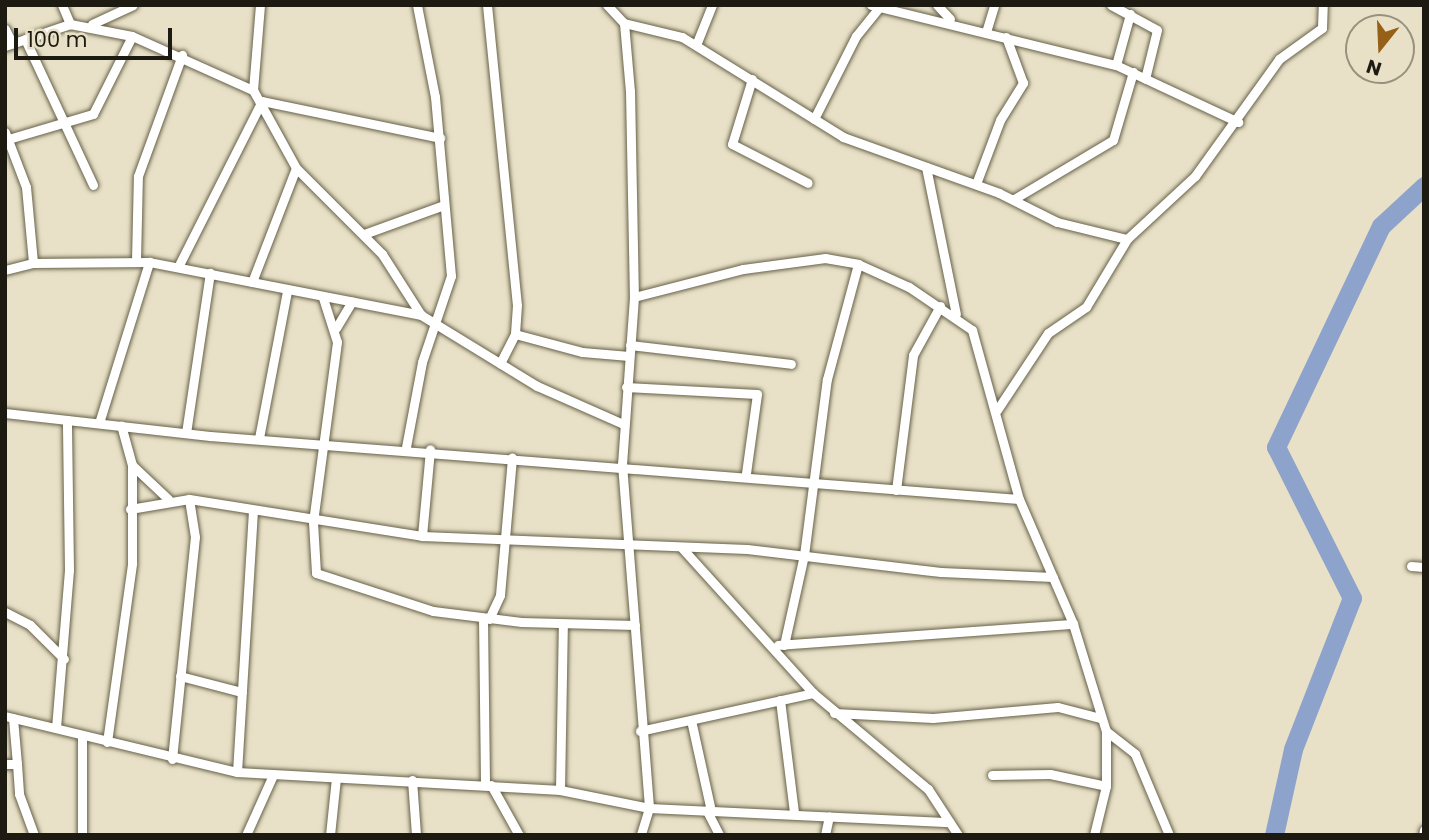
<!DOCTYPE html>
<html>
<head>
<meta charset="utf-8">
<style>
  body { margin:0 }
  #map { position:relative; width:1429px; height:840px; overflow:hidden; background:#e8e1c7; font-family:Poppins,sans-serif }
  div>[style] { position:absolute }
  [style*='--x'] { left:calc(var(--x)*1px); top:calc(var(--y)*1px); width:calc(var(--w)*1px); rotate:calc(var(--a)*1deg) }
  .river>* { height:19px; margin:-9.5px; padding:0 9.5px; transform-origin:9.5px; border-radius:9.5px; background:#8ea3cb }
  .roads { filter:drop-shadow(0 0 2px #67614a) drop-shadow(0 0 2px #67614a) }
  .street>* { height:9px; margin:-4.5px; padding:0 4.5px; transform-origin:4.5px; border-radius:4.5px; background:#fff }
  span { translate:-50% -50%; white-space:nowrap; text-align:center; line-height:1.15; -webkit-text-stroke:7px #e8e1c7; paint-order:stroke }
  .frame { position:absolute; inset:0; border:7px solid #1d1b11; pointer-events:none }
  .north { position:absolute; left:1345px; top:14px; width:70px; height:70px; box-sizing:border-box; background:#e8e1c7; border:2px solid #97927e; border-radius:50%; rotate:198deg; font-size:19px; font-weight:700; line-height:28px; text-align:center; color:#1d1b11 }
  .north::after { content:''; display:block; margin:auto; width:24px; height:32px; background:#976019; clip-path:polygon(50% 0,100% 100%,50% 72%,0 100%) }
  .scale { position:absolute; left:14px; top:28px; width:158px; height:32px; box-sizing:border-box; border:4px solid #1d1b11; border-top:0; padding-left:9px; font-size:21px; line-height:24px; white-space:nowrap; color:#1d1b11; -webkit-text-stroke:5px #e8e1c7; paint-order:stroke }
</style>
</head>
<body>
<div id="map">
  <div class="river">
    <div style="--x:1274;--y:835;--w:88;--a:-77.5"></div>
    <div style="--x:1293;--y:749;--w:162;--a:-68.7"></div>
    <div style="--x:1352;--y:598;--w:169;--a:-116.7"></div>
    <div style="--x:1276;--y:447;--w:245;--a:-64.6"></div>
    <div style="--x:1381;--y:226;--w:59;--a:-42.9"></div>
  </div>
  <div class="roads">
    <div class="street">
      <div style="--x:62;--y:5;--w:21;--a:67"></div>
      <div style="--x:70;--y:24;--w:63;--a:11"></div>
      <div style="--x:132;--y:36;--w:133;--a:24.1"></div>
      <div style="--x:253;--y:90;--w:89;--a:61.1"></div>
      <div style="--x:296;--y:168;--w:122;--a:45"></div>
      <div style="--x:382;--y:254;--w:72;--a:57.4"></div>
      <div style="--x:421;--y:315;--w:136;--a:31.5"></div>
      <div style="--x:537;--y:386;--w:94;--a:23.8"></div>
      <div style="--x:487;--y:5;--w:301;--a:84.3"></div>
      <div style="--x:517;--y:305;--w:29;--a:94"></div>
      <div style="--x:515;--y:334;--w:33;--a:117"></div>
      <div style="--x:607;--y:5;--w:25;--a:47"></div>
      <div style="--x:624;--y:23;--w:68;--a:85"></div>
      <div style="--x:630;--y:91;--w:206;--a:88.9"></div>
      <div style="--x:634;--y:297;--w:167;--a:94.1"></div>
      <div style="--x:622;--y:464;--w:345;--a:85.5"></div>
      <div style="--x:649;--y:808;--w:28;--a:107"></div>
      <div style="--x:871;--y:5;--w:252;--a:13.8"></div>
      <div style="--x:1116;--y:65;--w:135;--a:25"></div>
      <div style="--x:937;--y:5;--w:19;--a:47"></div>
      <div style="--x:1111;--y:5;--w:52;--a:28.5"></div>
      <div style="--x:1157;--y:30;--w:50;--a:103.8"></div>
      <div style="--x:624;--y:23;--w:60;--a:13.6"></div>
      <div style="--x:682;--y:37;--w:190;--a:31.8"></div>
      <div style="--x:843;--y:137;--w:166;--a:19.7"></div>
      <div style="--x:999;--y:193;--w:65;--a:26.6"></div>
      <div style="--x:1057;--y:222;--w:72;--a:13.7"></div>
      <div style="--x:92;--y:24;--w:45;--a:-24.9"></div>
      <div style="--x:5;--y:29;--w:16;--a:63"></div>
      <div style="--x:986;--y:32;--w:28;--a:-73"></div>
      <div style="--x:25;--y:39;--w:161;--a:65"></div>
      <div style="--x:696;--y:45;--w:43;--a:-68.2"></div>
      <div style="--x:5;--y:46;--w:69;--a:-18.7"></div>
      <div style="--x:1116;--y:65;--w:53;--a:-74.6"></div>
      <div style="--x:752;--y:79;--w:68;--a:107.1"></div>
      <div style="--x:732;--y:144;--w:85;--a:27.2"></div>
      <div style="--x:253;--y:90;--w:85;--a:-85.3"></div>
      <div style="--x:814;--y:119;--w:93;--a:-63.2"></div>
      <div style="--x:856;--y:36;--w:40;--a:-51"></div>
      <div style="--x:5;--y:132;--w:59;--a:69.1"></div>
      <div style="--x:26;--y:187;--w:76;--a:84.7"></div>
      <div style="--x:5;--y:140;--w:92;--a:-16.5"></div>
      <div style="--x:93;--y:114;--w:87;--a:-63.4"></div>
      <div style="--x:926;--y:167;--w:150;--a:78.5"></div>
      <div style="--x:976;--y:184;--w:68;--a:-69.4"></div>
      <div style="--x:1000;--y:120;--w:44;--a:-58.1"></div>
      <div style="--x:1023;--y:83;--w:49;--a:-110.3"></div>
      <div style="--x:1014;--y:199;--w:115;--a:-30.8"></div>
      <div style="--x:1113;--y:140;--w:71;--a:-73.6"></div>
      <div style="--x:364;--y:234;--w:85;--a:-19.9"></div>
      <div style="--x:136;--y:261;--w:85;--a:-88.7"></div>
      <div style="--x:138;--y:176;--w:129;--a:-70"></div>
      <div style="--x:178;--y:267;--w:186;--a:-63.2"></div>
      <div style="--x:262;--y:101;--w:182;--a:11.7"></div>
      <div style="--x:5;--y:270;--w:29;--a:-14"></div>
      <div style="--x:33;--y:263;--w:116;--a:-0.5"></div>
      <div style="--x:149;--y:262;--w:277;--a:11"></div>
      <div style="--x:252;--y:282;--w:122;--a:-68.9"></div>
      <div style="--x:634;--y:297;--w:113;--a:-14.4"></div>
      <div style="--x:743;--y:269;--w:83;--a:-7.6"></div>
      <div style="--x:825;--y:258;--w:34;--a:10"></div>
      <div style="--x:858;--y:264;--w:56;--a:24.3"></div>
      <div style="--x:909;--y:287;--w:76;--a:34.3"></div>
      <div style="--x:972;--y:330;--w:175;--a:74.5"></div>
      <div style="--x:1019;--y:499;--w:136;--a:66.6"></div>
      <div style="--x:1073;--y:624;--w:112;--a:72.9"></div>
      <div style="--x:1106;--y:731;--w:55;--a:90"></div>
      <div style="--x:1106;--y:786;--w:50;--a:103.8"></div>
      <div style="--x:323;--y:298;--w:46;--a:72.3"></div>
      <div style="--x:337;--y:342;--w:182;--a:97.6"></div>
      <div style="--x:313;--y:522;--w:51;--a:86.6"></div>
      <div style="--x:316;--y:573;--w:123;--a:18"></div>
      <div style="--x:433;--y:611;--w:89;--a:7.1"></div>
      <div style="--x:521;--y:622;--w:114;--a:1.5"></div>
      <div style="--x:336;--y:328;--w:31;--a:-59"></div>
      <div style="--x:515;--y:334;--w:69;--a:15"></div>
      <div style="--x:582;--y:352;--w:47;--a:4.9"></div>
      <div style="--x:630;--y:345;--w:162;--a:6.7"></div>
      <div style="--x:626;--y:387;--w:131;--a:3.1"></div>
      <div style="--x:757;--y:394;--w:80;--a:97.9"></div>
      <div style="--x:997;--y:410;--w:92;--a:-56.5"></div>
      <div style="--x:1048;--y:333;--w:46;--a:-34.4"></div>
      <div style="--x:1086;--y:307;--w:79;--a:-58.9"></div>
      <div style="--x:1127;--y:239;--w:93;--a:-42.8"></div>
      <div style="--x:1195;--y:176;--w:144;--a:-54.3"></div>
      <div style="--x:1279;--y:59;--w:53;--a:-35.8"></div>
      <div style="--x:1322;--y:28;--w:23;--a:-88"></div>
      <div style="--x:5;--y:413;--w:206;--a:6.4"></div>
      <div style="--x:210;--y:436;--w:811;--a:4.45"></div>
      <div style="--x:99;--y:423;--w:169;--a:-72.7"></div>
      <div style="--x:186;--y:433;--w:162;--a:-81.5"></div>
      <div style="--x:259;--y:438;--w:150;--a:-79.2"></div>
      <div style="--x:406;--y:447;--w:86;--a:-79.3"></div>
      <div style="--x:422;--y:362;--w:91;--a:-71.4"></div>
      <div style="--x:451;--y:276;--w:180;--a:-95.1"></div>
      <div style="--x:435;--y:97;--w:94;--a:-101.1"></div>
      <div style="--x:132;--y:465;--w:50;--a:43.4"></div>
      <div style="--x:896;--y:490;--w:136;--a:-82.8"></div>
      <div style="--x:913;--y:355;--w:56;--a:-61.1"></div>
      <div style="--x:130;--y:509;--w:60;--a:-9.6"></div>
      <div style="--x:189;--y:499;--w:236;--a:9"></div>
      <div style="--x:422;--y:536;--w:325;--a:2.3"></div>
      <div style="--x:747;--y:549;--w:195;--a:6.8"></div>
      <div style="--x:941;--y:572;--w:112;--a:2.6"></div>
      <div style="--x:422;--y:536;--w:87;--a:-84.7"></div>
      <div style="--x:682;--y:548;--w:195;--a:47.9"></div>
      <div style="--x:813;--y:693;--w:150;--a:39.9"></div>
      <div style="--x:928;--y:789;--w:55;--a:56.9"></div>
      <div style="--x:1411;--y:566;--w:13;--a:4"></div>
      <div style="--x:5;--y:612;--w:28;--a:27"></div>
      <div style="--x:30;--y:625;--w:48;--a:45"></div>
      <div style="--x:483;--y:618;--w:167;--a:89.3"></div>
      <div style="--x:489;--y:619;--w:26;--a:-65"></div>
      <div style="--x:500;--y:595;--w:138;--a:-85"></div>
      <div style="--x:778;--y:645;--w:296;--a:-4.1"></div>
      <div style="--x:784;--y:645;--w:92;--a:-77.5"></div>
      <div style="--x:804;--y:555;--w:177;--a:-82.6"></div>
      <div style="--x:827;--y:379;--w:119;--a:-74.9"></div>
      <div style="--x:180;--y:676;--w:64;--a:14.5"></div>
      <div style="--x:780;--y:700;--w:114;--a:82.9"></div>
      <div style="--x:834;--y:713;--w:99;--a:2.9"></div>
      <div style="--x:933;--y:718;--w:125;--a:-5"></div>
      <div style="--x:1058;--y:707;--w:43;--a:14.7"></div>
      <div style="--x:5;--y:716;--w:239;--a:13.6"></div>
      <div style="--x:237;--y:772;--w:324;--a:3.2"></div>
      <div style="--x:560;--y:790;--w:91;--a:11.4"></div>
      <div style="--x:649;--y:808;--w:301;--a:2.7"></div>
      <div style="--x:691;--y:720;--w:93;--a:77.6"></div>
      <div style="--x:56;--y:728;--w:159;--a:-85.3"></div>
      <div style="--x:69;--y:570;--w:150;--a:-90.8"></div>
      <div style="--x:640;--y:731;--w:177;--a:-12.4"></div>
      <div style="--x:1106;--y:731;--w:37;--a:38"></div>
      <div style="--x:1135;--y:754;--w:88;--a:67.2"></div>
      <div style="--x:82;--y:735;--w:100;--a:90"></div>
      <div style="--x:107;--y:742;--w:181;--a:-82"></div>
      <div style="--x:132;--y:563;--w:98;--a:-90"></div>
      <div style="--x:132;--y:465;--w:41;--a:-105.4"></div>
      <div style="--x:172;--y:759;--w:223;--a:-84.1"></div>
      <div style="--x:195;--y:537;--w:38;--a:-99"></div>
      <div style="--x:5;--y:764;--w:12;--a:0"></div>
      <div style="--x:17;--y:764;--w:46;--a:-95"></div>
      <div style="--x:17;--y:764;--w:30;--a:86"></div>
      <div style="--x:19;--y:794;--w:44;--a:69.9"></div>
      <div style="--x:237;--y:772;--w:260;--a:-86.5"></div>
      <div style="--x:992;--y:775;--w:58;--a:-1"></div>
      <div style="--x:1050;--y:774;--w:57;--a:12.1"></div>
      <div style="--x:412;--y:780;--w:55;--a:85.8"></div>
      <div style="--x:491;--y:785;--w:57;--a:60.8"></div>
      <div style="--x:560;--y:790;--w:166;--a:-89"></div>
      <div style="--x:707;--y:811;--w:27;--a:63"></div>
      <div style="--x:246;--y:835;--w:66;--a:-65.8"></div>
      <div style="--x:330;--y:835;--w:57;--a:-84"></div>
      <div style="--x:825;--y:835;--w:19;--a:-78"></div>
      <div style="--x:1423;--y:835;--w:5;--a:-79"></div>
    </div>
  </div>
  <div class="frame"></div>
  <div class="north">N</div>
  <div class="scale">100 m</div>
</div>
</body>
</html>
